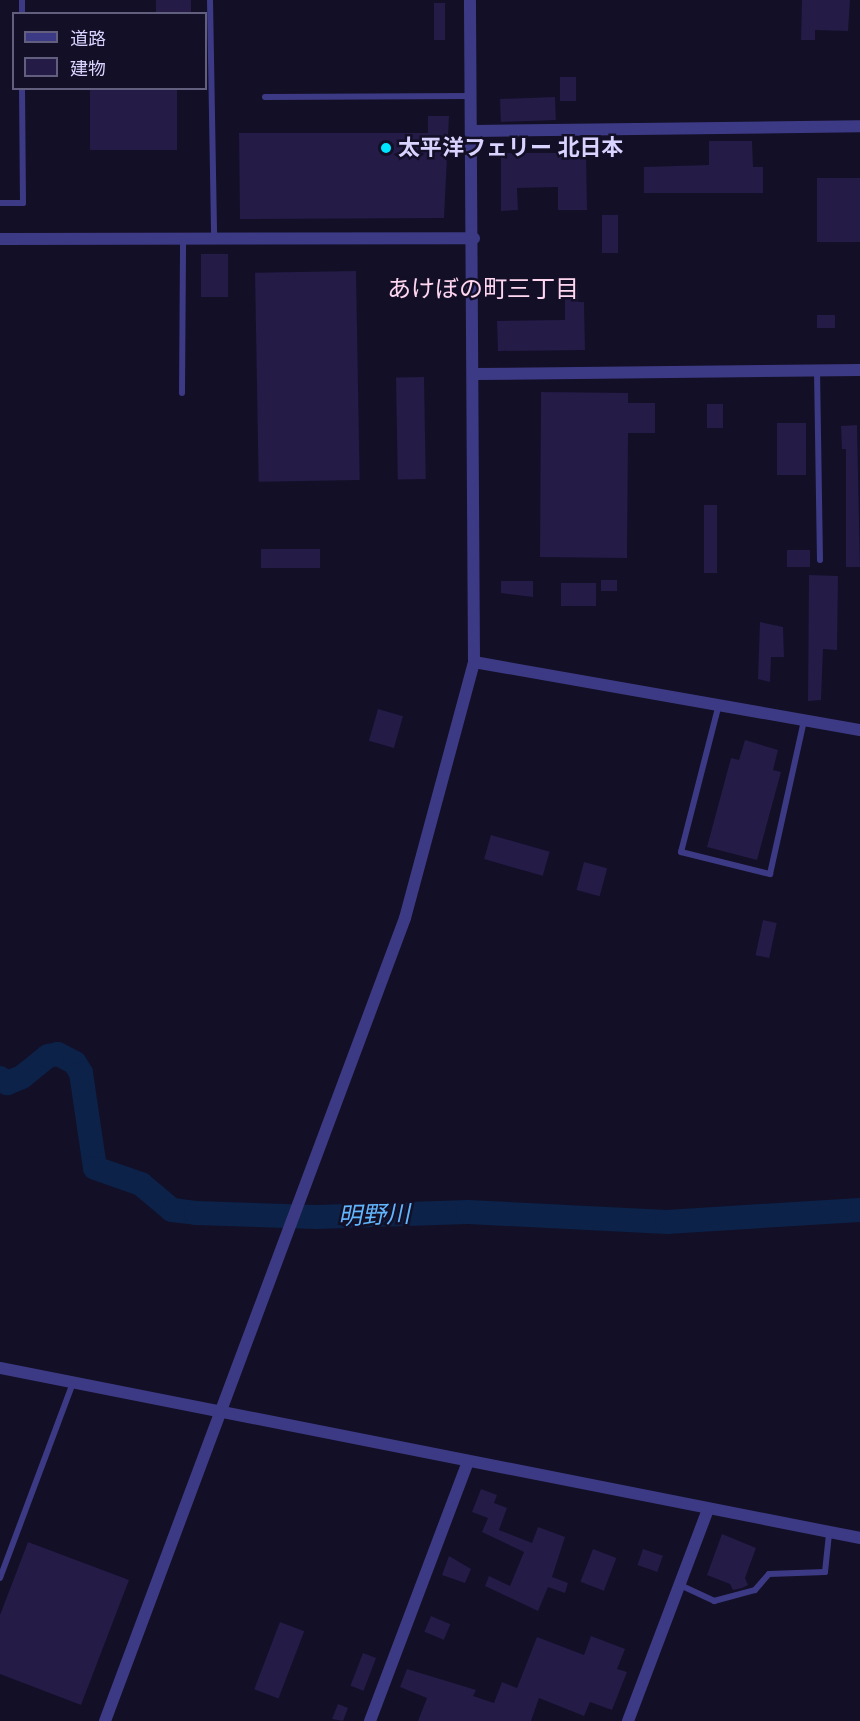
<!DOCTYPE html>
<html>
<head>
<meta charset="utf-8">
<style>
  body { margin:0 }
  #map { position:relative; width:860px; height:1721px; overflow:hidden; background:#130f26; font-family:"Space Grotesk","Noto Sans JP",sans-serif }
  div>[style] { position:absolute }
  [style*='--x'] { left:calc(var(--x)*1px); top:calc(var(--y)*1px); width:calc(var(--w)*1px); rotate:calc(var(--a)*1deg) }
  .river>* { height:24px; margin:-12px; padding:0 12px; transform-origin:12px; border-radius:12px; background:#0c2248 }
  .building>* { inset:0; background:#241b47; transform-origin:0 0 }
  .service>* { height:6px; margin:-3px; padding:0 3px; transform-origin:3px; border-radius:3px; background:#3d3a85 }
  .minor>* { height:12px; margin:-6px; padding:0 6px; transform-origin:6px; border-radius:6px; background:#3d3a85 }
  .dots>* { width:16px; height:16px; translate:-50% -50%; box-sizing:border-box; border:3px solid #130f26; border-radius:50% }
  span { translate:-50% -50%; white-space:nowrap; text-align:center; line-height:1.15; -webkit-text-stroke:5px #130f26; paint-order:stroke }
  .poi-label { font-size:22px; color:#d9d4ff; font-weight:700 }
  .left { translate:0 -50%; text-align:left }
  .neighbourhood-label { font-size:24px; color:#ffd6f0 }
  .water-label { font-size:24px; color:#62b6ff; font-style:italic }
  .legend { position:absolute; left:12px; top:12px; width:195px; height:78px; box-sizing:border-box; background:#130f26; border:2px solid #625e7d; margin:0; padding:8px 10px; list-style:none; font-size:18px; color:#d9d4ff }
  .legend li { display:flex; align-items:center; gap:12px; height:30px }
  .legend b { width:30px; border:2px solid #625e7d }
</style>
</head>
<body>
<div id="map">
  <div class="river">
    <div style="--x:0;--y:1078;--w:9;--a:36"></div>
    <div style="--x:7;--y:1083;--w:16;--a:-22"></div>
    <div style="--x:22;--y:1077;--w:33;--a:-39"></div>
    <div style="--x:48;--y:1056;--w:10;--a:-11"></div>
    <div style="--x:58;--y:1054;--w:19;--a:28"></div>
    <div style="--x:75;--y:1063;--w:12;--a:59"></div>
    <div style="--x:81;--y:1073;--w:96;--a:81.6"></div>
    <div style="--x:95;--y:1168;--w:49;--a:19.2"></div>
    <div style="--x:141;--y:1184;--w:40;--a:40"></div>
    <div style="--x:172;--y:1210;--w:24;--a:7"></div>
    <div style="--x:196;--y:1213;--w:120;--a:1.9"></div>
    <div style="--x:316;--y:1217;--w:152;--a:-1.9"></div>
    <div style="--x:468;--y:1212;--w:199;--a:2.9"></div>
    <div style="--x:667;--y:1222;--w:193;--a:-3.6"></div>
  </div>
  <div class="building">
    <div style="left:156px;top:0;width:35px;height:14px"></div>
    <div style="clip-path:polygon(802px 0,850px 0,848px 31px,815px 30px,815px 40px,801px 40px)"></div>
    <div style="left:434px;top:3px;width:11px;height:37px"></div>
    <div style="left:560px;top:77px;width:16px;height:24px"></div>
    <div style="left:90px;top:88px;width:87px;height:62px"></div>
    <div style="left:555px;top:97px;width:23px;height:55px;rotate:88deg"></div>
    <div style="clip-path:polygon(428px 116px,449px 116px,444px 218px,240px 219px,239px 133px,428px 133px)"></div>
    <div style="clip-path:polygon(709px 141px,752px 141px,753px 167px,763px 167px,763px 193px,644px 193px,644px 167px,709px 165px)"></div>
    <div style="clip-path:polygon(501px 153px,586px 153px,587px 210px,558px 210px,558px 187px,517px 188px,518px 210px,501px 211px)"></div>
    <div style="left:817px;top:178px;width:43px;height:64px"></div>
    <div style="left:602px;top:215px;width:16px;height:38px"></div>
    <div style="left:201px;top:254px;width:27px;height:43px"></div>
    <div style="left:356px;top:271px;width:209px;height:101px;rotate:89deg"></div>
    <div style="clip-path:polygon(565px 284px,578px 284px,578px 302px,584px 302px,585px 350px,498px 351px,497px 321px,565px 320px)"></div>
    <div style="left:817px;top:315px;width:18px;height:13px"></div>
    <div style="left:424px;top:377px;width:102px;height:28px;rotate:89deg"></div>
    <div style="clip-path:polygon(541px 392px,628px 393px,628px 403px,655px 403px,655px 433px,628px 433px,627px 558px,540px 557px)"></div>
    <div style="left:707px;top:404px;width:16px;height:24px"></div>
    <div style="left:777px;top:423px;width:29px;height:52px"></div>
    <div style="clip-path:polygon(857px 425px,860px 567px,846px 567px,846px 449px,842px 449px,841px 426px)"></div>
    <div style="left:704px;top:505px;width:13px;height:68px"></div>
    <div style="left:261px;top:549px;width:59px;height:19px"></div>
    <div style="left:787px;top:550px;width:23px;height:17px"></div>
    <div style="clip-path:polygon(809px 575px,838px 576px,837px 650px,823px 649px,821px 700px,808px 701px)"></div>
    <div style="left:601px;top:580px;width:16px;height:11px"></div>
    <div style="clip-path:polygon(501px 581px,533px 581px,533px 597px,501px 593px)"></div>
    <div style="left:561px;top:583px;width:35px;height:23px"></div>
    <div style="clip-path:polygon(760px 622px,783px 627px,784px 657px,771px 657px,770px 682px,758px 679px)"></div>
    <div style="left:378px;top:709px;width:26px;height:33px;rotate:16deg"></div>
    <div style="clip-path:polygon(745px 740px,778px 750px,773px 770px,781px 772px,757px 860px,707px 847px,731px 758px,739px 760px)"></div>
    <div style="left:491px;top:835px;width:61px;height:25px;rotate:16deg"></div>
    <div style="left:584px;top:862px;width:24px;height:29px;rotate:15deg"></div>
    <div style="left:763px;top:920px;width:14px;height:36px;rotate:12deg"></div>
    <div style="clip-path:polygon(481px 1489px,497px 1495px,494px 1503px,507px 1508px,499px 1530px,532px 1543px,538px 1527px,565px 1537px,552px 1577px,568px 1583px,565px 1593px,548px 1587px,538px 1611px,485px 1586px,489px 1576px,510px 1586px,524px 1552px,482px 1532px,488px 1518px,472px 1512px)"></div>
    <div style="clip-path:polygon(722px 1534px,756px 1548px,745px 1578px,748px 1585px,742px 1588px,733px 1590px,730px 1584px,707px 1575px)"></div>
    <div style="clip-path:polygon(28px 1542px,129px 1580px,81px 1705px,0 1674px,0 1615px)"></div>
    <div style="left:593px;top:1549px;width:25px;height:35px;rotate:21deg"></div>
    <div style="left:643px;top:1549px;width:21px;height:17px;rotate:19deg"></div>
    <div style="clip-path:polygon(449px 1556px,471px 1569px,465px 1583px,442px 1575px)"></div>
    <div style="left:431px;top:1616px;width:21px;height:17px;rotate:23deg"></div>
    <div style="left:280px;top:1622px;width:26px;height:72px;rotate:21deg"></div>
    <div style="clip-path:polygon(591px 1636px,625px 1649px,617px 1669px,627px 1672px,612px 1710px,590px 1702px,584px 1716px,539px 1698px,531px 1721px,418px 1721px,427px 1698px,400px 1687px,407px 1669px,476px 1690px,473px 1696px,494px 1703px,502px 1682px,517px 1688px,537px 1637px,584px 1655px)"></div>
    <div style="left:363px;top:1653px;width:14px;height:35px;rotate:21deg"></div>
    <div style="clip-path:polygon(338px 1704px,348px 1708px,343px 1721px,332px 1719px)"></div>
  </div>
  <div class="service">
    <div style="--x:22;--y:0;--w:14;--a:90"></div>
    <div style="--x:210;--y:0;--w:238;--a:89"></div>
    <div style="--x:265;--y:97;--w:206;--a:-0.3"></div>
    <div style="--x:0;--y:203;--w:23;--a:0"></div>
    <div style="--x:23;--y:203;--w:115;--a:-90.5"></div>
    <div style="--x:817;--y:370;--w:190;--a:89.1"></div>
    <div style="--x:182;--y:393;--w:154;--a:-89.6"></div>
    <div style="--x:719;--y:704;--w:153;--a:104.4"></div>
    <div style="--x:681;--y:852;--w:92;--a:13.9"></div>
    <div style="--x:770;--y:874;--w:157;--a:-77.5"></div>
    <div style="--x:0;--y:1578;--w:208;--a:-69.5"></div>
    <div style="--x:680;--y:1585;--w:38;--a:25"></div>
    <div style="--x:714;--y:1601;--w:42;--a:-15"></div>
    <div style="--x:755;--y:1590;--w:21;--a:-49"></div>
    <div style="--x:769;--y:1574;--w:56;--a:-2"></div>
    <div style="--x:825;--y:1572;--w:39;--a:-84"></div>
  </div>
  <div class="minor">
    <div style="--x:473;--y:131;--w:387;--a:-0.7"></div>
    <div style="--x:0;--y:239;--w:474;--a:-0.1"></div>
    <div style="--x:475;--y:374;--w:385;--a:-0.6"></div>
    <div style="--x:474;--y:662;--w:392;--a:10"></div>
    <div style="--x:0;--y:1368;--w:877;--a:11.18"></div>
    <div style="--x:105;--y:1721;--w:857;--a:-69.51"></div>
    <div style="--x:405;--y:918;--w:265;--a:-74.9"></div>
    <div style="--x:474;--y:662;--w:662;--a:-90.35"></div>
    <div style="--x:370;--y:1721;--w:278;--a:-69.3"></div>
    <div style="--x:628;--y:1721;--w:227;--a:-69.3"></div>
  </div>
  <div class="dots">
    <div style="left:386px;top:148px;background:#00e5ff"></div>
  </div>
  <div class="poi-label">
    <span class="left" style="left:398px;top:148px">太平洋フェリー 北日本</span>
  </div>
  <div class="neighbourhood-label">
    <span style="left:483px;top:289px">あけぼの町三丁目</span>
  </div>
  <div class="water-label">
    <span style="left:374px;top:1215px;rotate:-2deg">明野川</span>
  </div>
  <ul class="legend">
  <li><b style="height:8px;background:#3d3a85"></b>道路</li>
  <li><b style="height:16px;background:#241b47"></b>建物</li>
  </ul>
</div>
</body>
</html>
